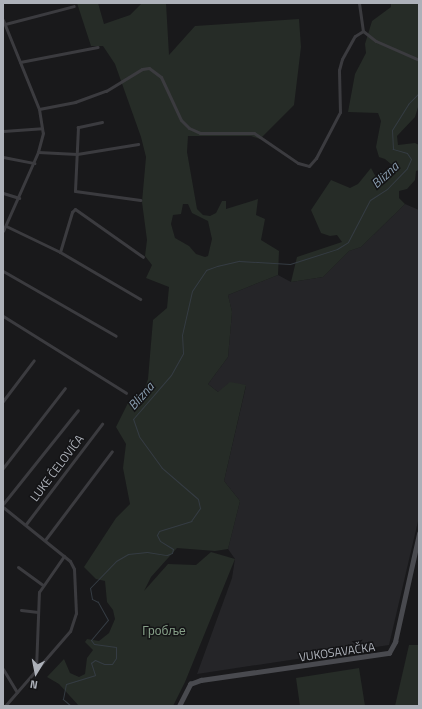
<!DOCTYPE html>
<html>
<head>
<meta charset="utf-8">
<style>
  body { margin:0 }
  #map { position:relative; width:422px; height:709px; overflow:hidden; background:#19191b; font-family:"Titillium Web",sans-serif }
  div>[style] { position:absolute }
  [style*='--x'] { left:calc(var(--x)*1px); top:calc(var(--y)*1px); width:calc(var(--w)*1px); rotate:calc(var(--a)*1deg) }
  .built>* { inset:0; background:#252528 }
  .green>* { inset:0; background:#262c27 }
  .stream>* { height:1px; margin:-0.5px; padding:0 0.5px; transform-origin:0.5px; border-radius:0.5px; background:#353c43 }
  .street>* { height:3px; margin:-1.5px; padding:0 1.5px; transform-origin:1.5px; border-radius:1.5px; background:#3b3b3f }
  .secondary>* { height:4.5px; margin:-2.25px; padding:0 2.25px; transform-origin:2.25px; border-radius:2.25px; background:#494a4f }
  span { translate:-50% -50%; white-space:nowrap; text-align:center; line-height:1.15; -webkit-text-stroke:3px #141416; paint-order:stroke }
  .street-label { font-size:12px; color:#adb1b9 }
  .park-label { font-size:12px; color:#87a189 }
  .water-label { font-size:13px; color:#899daf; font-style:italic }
  .frame { position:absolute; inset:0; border:4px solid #adb1b9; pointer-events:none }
  .north { position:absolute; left:16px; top:653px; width:40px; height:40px; -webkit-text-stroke:3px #141416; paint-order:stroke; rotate:190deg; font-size:11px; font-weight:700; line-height:16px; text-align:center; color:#adb1b9 }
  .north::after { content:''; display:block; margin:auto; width:14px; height:18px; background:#adb1b9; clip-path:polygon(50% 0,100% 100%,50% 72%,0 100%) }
</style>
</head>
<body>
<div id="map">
  <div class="built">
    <div style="clip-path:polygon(405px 204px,419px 210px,419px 517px,389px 645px,197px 674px,232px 578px,235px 559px,228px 549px,240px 501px,224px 481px,246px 386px,218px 392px,208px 384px,228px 357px,232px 312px,228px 295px,278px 275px,291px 282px,323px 277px,349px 251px,361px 247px)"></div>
  </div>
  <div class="green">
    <div style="clip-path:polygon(evenodd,77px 3px,98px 3px,104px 24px,130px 15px,142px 3px,166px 3px,169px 55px,195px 26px,299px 19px,301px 47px,294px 105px,260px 139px,251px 136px,188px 136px,187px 152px,197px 209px,203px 215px,210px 216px,216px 213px,222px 201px,226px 201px,226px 209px,258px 199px,256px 215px,265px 219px,261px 240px,279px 251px,278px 275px,228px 295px,232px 312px,228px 357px,208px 384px,218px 392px,230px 382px,246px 385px,224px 481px,240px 501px,228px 549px,215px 551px,177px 548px,151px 577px,144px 591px,168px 564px,196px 565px,211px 552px,235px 559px,185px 682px,173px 706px,79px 706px,59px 684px,47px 677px,64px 659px,70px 673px,79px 677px,85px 674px,87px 658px,93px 650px,85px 642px,87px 639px,99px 641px,109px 633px,115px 619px,113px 610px,107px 602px,105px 581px,96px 579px,84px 567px,116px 518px,130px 504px,123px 468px,126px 444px,116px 427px,129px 401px,138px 405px,144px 391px,148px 379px,153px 320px,167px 308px,169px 287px,146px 278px,152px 265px,145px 256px,147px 240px,142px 202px,146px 157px,141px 137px,115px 64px,103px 46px,91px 46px,77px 3px,183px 204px,188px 204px,192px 213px,208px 221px,212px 239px,208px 256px,205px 257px,196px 254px,189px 246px,175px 238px,171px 224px,173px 215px,181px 214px,183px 204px)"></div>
    <div style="clip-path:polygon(391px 3px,419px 3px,419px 104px,415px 117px,397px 136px,398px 145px,415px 143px,419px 145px,419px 170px,416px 171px,415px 180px,407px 189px,399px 191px,399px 198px,405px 204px,361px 247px,349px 251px,323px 277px,291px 282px,297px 257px,342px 242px,337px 235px,330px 236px,321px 233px,311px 210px,331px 180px,350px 188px,358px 184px,371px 168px,377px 179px,382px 181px,398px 170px,385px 159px,379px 157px,376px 147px,381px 121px,378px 113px,348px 112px,355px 74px,366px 53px,365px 44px,372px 21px,391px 7px)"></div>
    <div style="clip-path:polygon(409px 645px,419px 645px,419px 706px,395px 706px)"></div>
    <div style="clip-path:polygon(359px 668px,365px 706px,300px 706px,296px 678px)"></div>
  </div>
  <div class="stream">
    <div style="--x:71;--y:706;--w:11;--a:-139"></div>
    <div style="--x:63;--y:699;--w:15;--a:-79"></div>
    <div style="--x:66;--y:684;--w:30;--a:-17"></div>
    <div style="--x:95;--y:675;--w:13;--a:-108"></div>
    <div style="--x:91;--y:663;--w:5;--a:-37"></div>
    <div style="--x:95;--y:660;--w:10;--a:24"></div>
    <div style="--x:104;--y:664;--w:8;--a:0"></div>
    <div style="--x:112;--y:664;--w:7;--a:-56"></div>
    <div style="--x:116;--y:658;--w:11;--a:-90"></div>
    <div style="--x:116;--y:647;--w:22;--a:-172"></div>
    <div style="--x:94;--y:644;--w:5;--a:-127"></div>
    <div style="--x:91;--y:640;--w:26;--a:-50"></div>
    <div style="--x:108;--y:620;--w:21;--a:-119"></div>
    <div style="--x:98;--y:602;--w:7;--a:-153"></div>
    <div style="--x:92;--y:599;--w:11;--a:-100"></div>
    <div style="--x:90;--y:588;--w:37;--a:-46"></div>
    <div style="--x:116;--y:561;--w:14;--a:-30"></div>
    <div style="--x:128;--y:554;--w:19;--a:-6"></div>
    <div style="--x:147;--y:552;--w:20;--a:9"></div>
    <div style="--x:167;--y:555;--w:5;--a:-22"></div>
    <div style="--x:172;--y:553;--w:4;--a:-76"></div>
    <div style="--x:173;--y:549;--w:15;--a:-148"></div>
    <div style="--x:160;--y:541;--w:7;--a:-117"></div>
    <div style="--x:157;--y:535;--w:4;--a:-63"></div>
    <div style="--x:159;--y:531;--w:34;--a:-17"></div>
    <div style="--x:191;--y:521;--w:16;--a:-55"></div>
    <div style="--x:200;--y:508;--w:9;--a:-103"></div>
    <div style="--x:198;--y:499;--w:48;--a:-139.3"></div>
    <div style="--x:162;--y:468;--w:39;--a:-126"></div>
    <div style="--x:139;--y:436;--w:18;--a:-109"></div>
    <div style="--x:133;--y:419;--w:58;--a:-49.2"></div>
    <div style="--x:171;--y:375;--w:25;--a:-61"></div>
    <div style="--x:183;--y:353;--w:18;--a:-93"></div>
    <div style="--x:182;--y:335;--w:45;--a:-77.2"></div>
    <div style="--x:192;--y:291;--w:25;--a:-56"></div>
    <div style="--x:206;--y:270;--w:12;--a:-20"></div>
    <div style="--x:217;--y:266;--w:23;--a:-13"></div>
    <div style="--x:239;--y:261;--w:51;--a:3.4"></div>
    <div style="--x:290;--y:264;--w:49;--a:-17.7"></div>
    <div style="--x:337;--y:249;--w:13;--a:-32"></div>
    <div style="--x:348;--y:242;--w:47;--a:-62.4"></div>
    <div style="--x:370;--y:200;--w:20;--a:-33"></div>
    <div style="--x:387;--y:189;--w:29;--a:-46"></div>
    <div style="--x:407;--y:168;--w:10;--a:-66"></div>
    <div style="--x:411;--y:159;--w:7;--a:-124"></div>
    <div style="--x:407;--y:153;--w:15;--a:-164"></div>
    <div style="--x:393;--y:149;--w:19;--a:-93"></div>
    <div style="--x:392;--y:130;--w:31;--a:-58"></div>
    <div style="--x:408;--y:104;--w:16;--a:-45"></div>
  </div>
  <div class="street">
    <div style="--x:359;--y:3;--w:28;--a:82"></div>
    <div style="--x:363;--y:31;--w:16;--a:38"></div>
    <div style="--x:376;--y:41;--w:47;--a:23.8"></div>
    <div style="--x:3;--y:20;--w:96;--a:68"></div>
    <div style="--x:39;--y:109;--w:24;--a:81"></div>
    <div style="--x:43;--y:133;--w:20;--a:105"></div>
    <div style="--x:38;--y:152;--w:86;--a:113.9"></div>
    <div style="--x:5;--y:24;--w:71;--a:-14.6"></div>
    <div style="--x:20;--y:62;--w:79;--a:-10.9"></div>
    <div style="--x:39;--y:109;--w:37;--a:-11"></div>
    <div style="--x:75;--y:102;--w:33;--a:-20"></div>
    <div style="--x:106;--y:91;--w:42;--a:-31.4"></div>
    <div style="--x:142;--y:69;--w:7;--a:-8"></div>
    <div style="--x:149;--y:68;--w:15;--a:37"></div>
    <div style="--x:161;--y:77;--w:47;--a:65.1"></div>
    <div style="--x:181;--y:120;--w:11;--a:45"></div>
    <div style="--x:189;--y:128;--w:12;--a:24"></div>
    <div style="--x:200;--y:133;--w:54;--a:0"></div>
    <div style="--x:254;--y:133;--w:53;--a:34.3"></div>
    <div style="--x:298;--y:163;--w:11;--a:15"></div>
    <div style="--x:309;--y:166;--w:11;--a:-49"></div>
    <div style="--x:316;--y:158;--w:52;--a:-62.4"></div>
    <div style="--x:340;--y:112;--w:42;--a:-91.4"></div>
    <div style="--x:339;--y:70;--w:11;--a:-75"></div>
    <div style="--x:342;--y:59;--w:26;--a:-61"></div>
    <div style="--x:355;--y:36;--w:9;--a:-32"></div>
    <div style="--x:102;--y:122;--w:25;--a:168"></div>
    <div style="--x:78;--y:127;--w:64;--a:92.7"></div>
    <div style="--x:75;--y:191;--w:66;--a:7.9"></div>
    <div style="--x:3;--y:131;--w:39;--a:-4"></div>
    <div style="--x:38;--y:152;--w:39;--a:3"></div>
    <div style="--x:77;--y:154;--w:62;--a:-9.3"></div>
    <div style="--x:3;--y:157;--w:32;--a:11"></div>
    <div style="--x:3;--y:193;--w:17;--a:17"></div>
    <div style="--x:6;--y:226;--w:60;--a:25.7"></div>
    <div style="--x:60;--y:252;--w:93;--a:30.4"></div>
    <div style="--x:60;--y:252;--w:42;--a:-73.3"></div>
    <div style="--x:72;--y:212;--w:4;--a:-45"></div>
    <div style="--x:75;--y:209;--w:83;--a:35.2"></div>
    <div style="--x:3;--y:271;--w:130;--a:29.9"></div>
    <div style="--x:3;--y:316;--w:145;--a:32"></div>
    <div style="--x:3;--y:401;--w:51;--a:-52.9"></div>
    <div style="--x:3;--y:468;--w:101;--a:-52.2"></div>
    <div style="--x:3;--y:504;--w:120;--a:-51.4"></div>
    <div style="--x:3;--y:507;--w:86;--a:38.9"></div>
    <div style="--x:70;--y:561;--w:9;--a:63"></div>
    <div style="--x:74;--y:569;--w:44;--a:87.4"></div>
    <div style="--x:76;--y:613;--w:19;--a:108"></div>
    <div style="--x:70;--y:631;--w:99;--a:130.9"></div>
    <div style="--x:26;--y:524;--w:126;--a:-52.8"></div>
    <div style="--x:45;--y:540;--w:111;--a:-53"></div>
    <div style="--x:18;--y:567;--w:31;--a:36"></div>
    <div style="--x:21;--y:610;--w:17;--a:7"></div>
    <div style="--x:3;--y:669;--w:27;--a:59"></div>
    <div style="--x:36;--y:669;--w:77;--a:-87.8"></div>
    <div style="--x:39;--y:592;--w:44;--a:-55.2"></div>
  </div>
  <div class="secondary">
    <div style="--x:179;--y:706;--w:25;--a:-63"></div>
    <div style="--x:190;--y:684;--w:12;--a:-20"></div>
    <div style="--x:201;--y:680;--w:190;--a:-8.2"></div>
    <div style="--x:389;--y:653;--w:13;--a:-61"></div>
    <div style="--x:395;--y:642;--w:111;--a:-77.5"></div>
  </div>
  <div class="street-label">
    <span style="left:57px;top:468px;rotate:-53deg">LUKE ĆELOVIĆA</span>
    <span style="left:337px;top:652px;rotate:-8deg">VUKOSAVAČKA</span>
  </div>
  <div class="park-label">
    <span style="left:164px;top:631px">Гробље</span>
  </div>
  <div class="water-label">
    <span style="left:385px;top:175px;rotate:-43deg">Blizna</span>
    <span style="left:141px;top:396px;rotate:-49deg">Blizna</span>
  </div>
  <div class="frame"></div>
  <div class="north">N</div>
</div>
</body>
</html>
